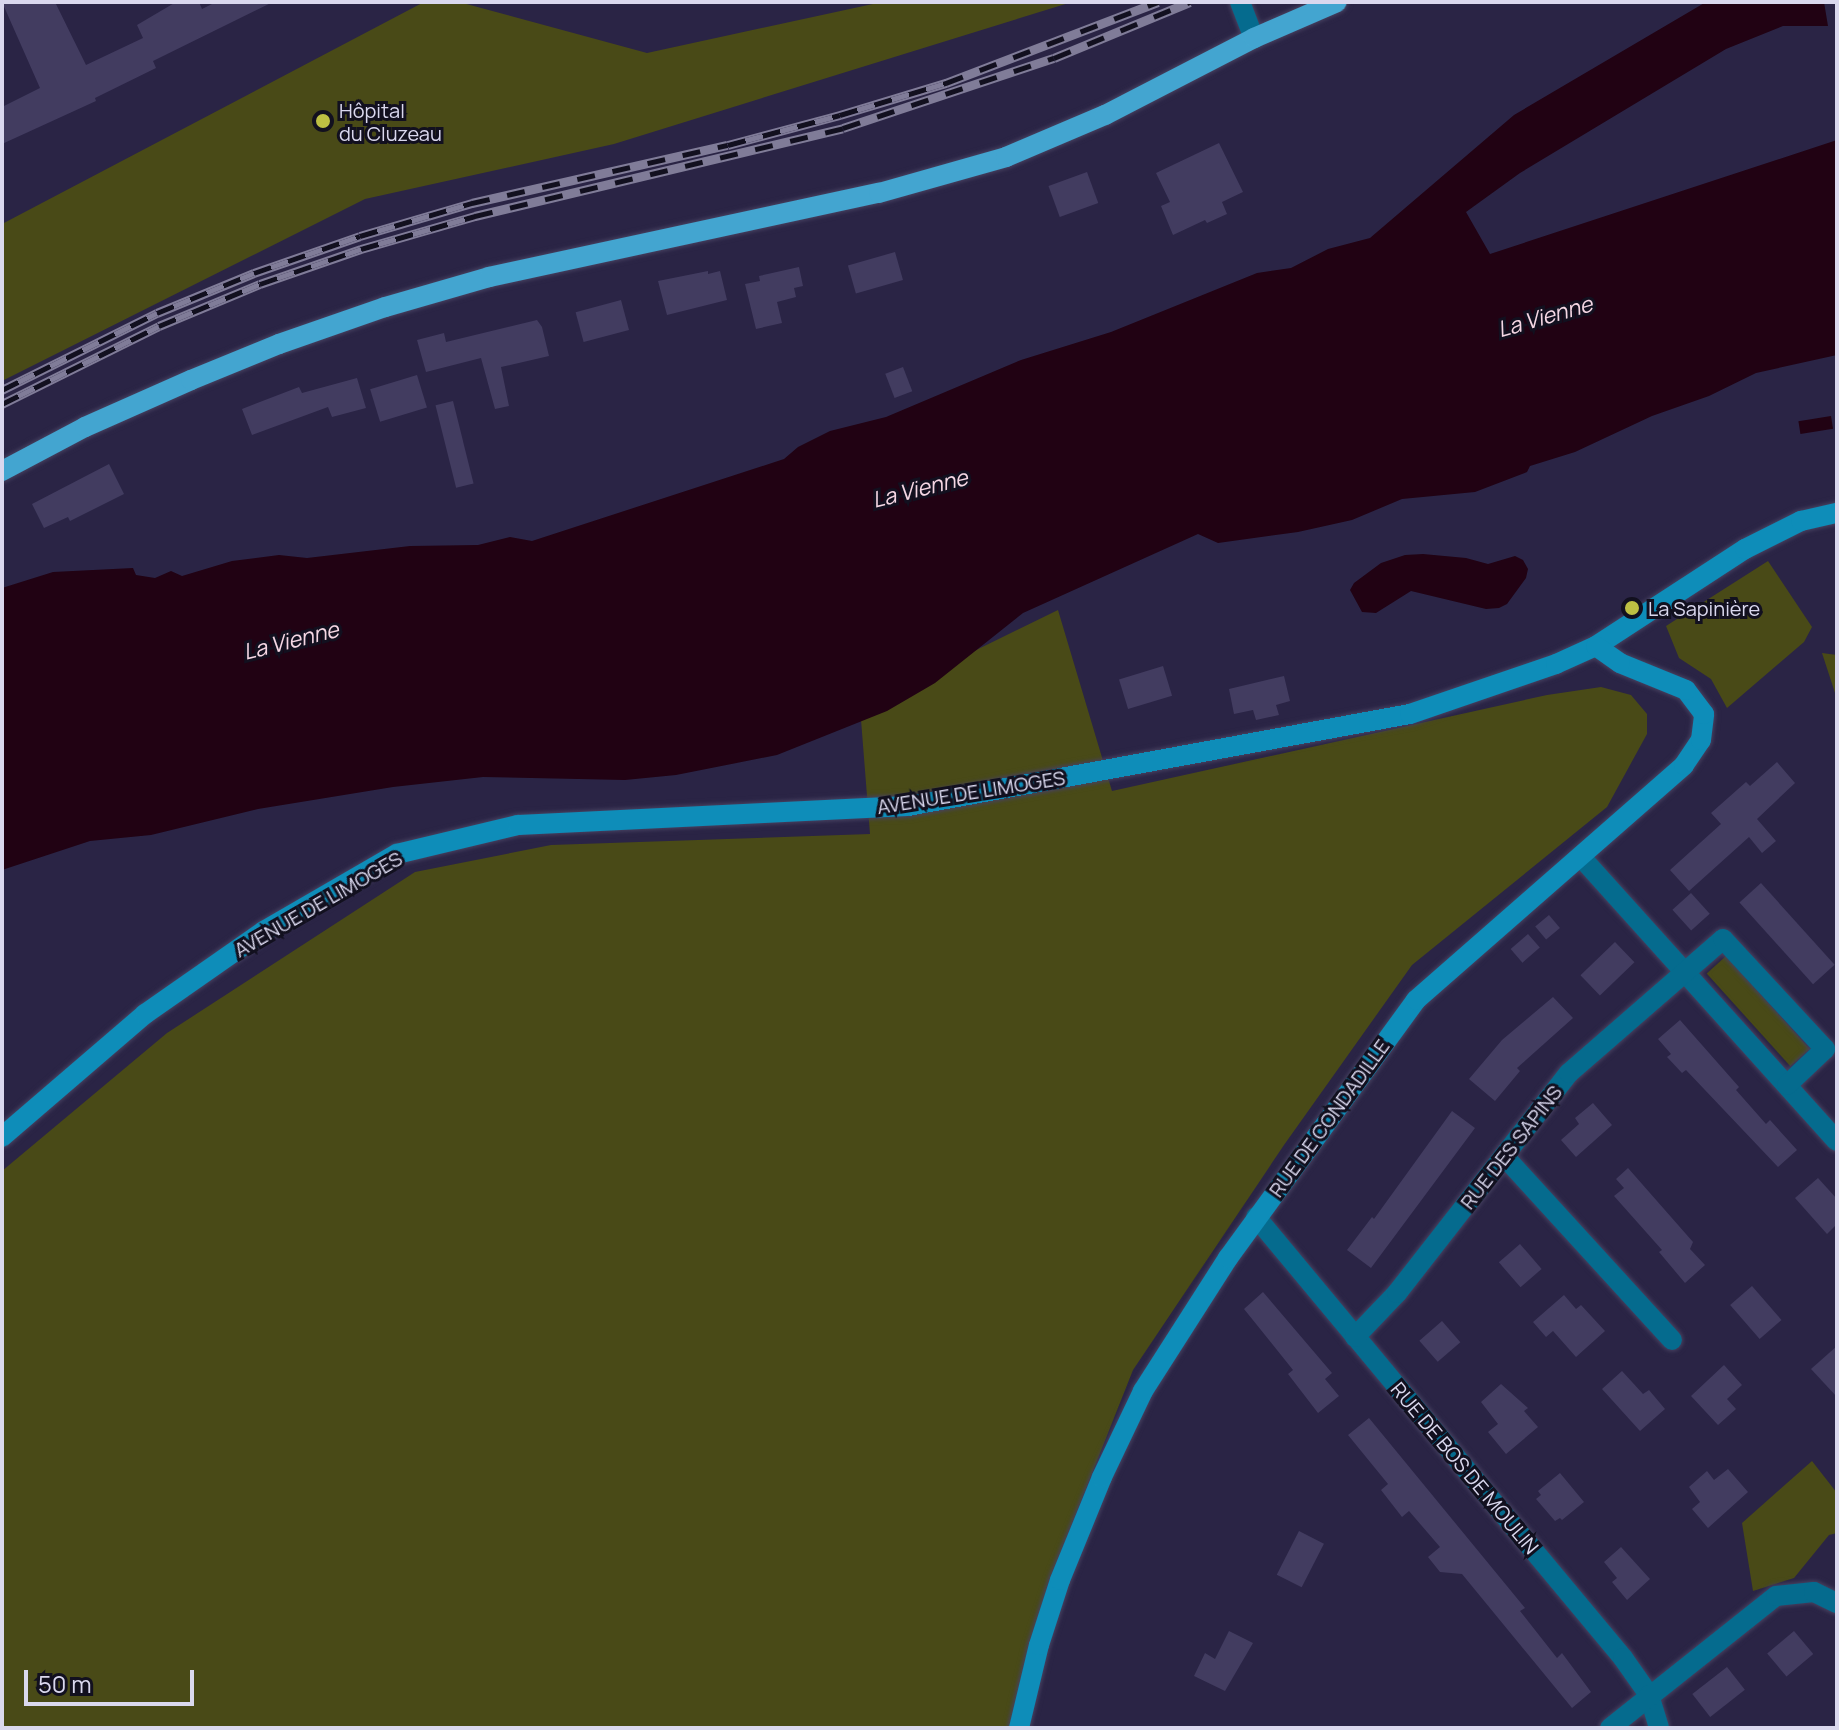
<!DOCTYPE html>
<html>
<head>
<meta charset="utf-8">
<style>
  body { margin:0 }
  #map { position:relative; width:1839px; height:1730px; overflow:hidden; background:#2a2445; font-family:Manrope,sans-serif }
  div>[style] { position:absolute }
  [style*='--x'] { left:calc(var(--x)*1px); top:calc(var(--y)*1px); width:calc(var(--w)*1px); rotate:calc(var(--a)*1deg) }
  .green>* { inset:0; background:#494a17; transform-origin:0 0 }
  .water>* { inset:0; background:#210213; transform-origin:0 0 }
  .building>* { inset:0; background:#423c60; transform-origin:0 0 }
  .roads { filter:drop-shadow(0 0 2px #464160) drop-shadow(0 0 2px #464160) }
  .street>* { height:20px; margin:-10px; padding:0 10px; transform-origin:10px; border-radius:10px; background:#056b8e }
  .secondary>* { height:20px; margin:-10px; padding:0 10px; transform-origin:10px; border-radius:10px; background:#0e8db9 }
  .primary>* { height:20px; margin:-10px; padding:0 10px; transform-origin:10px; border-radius:10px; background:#43a5d0 }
  .rail>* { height:9px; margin-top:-4.5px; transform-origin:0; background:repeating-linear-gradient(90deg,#12101f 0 18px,#807c98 0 36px); box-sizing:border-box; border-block:2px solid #807c98 }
  .dots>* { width:22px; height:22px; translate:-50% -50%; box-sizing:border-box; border:4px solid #12101f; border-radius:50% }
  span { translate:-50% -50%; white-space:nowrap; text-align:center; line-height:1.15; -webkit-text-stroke:6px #12101f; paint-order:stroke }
  .poi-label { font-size:20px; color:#dad8ee }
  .left { translate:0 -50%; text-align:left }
  .street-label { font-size:20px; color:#dad8ee }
  .water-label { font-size:22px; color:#f5d7e4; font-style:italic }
  .frame { position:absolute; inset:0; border:4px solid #dad8ee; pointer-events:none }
  .scale { position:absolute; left:24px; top:1670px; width:170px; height:36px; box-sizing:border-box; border:4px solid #dad8ee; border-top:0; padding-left:10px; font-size:24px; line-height:28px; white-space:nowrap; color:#dad8ee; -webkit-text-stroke:6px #12101f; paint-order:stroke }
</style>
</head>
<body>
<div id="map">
  <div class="green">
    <div style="clip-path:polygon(424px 2px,459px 2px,647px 53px,882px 2px,1072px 2px,614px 144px,365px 199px,2px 381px,2px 224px)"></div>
    <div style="clip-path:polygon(1768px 561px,1812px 627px,1804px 642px,1727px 708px,1711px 679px,1679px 658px,1666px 626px)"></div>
    <div style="clip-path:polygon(1058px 610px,1112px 791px,1547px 695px,1601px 687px,1631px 695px,1647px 714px,1647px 734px,1607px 807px,1412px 965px,1284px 1145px,1133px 1370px,1047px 1587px,1011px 1728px,2px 1728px,2px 1171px,167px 1033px,415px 872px,551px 845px,870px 834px,860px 707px)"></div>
    <div style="clip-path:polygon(1822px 653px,1837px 655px,1837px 699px)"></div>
    <div style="left:1726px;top:956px;width:125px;height:26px;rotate:48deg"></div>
    <div style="clip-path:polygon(1812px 1461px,1837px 1493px,1837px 1533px,1829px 1535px,1794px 1578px,1753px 1591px,1742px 1523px)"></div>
  </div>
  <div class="water">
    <div style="clip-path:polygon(1706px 2px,1824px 2px,1828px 26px,1783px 26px,1726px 49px,1520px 173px,1466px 212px,1490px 254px,1837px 140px,1837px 355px,1756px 373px,1709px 396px,1652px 416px,1575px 452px,1530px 466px,1527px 472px,1475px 492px,1402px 499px,1352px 520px,1298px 532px,1218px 543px,1198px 534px,1023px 613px,935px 683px,887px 711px,777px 755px,676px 775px,625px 780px,483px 777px,393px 787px,258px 809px,151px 835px,90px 841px,2px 870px,2px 588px,53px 572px,133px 568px,136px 575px,155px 578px,171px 571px,182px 576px,232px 561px,279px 555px,307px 558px,410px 546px,478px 545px,510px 537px,532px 541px,784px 459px,798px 447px,830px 431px,886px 417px,1021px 360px,1111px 332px,1257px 273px,1291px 268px,1328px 249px,1370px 238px,1514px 115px)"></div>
    <div style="left:1831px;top:416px;width:13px;height:33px;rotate:81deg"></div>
    <div style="clip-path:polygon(1423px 554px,1466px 558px,1488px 564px,1515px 556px,1523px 560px,1528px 569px,1526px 578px,1507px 604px,1499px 608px,1486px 609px,1411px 591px,1376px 613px,1362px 612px,1350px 590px,1354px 583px,1381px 563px,1405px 555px)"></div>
  </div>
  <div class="building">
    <div style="clip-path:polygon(2px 2px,55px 2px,86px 65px,143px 38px,137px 25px,176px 2px,199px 2px,202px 9px,216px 2px,273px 2px,153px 61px,156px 68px,95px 98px,96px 101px,2px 144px,2px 107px,40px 88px)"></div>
    <div style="clip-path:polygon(1219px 143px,1243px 192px,1222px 202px,1227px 214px,1207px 223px,1205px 220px,1173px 235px,1161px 206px,1170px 202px,1156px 173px)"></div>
    <div style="left:1087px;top:172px;width:33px;height:41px;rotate:70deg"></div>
    <div style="left:895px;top:252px;width:29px;height:49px;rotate:74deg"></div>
    <div style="clip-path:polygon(799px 267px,803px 286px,794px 288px,796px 297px,777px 302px,782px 323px,756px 329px,745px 284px,760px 281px,759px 276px)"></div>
    <div style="clip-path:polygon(708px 271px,708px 274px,720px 271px,727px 300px,667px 315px,658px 281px)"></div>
    <div style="left:621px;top:300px;width:31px;height:47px;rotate:75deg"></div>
    <div style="clip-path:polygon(537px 320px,542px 327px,549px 356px,501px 367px,509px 406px,495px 409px,481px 358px,426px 372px,417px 340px,444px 333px,446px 342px)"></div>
    <div style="left:903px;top:367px;width:26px;height:19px;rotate:69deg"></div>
    <div style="left:417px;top:375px;width:34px;height:49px;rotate:73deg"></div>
    <div style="clip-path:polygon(357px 378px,366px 408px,332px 417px,328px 407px,252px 435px,242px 409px,299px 387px,302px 393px)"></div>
    <div style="left:453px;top:401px;width:85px;height:18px;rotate:76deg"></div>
    <div style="clip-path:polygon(109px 464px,124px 494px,70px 521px,68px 517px,44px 528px,32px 504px)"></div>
    <div style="left:1163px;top:666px;width:31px;height:46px;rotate:73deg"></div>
    <div style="clip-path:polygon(1284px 676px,1290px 701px,1276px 705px,1279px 715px,1256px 720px,1253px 710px,1234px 714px,1229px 689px)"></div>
    <div style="clip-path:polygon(1777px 762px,1795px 783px,1757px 819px,1776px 841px,1762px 853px,1749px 837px,1689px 891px,1670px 870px,1721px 824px,1711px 813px,1746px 782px,1750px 786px)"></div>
    <div style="left:1761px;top:883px;width:110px;height:29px;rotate:48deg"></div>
    <div style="left:1691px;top:893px;width:28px;height:25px;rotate:48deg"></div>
    <div style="left:1549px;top:915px;width:17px;height:18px;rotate:50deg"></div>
    <div style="left:1528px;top:934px;width:18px;height:23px;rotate:49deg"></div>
    <div style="left:1615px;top:942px;width:28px;height:48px;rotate:46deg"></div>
    <div style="clip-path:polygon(1553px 997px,1573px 1018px,1517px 1068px,1520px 1071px,1495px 1101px,1469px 1079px,1502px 1040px)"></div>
    <div style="clip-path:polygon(1680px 1020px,1739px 1087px,1736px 1090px,1766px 1124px,1770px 1120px,1797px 1150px,1778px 1167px,1686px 1070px,1682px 1073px,1667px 1057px,1671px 1054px,1658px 1039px)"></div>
    <div style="clip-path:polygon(1593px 1103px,1612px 1125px,1576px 1157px,1561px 1140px,1579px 1124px,1575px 1118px)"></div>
    <div style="clip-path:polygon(1452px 1111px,1475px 1128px,1371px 1268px,1347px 1250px,1372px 1217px,1374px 1219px)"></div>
    <div style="clip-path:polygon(1628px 1168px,1693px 1242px,1690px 1249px,1705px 1265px,1685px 1283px,1659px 1252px,1662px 1250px,1614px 1196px,1624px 1188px,1616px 1179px)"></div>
    <div style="clip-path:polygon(1818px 1178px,1837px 1199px,1837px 1224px,1827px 1234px,1795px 1198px)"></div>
    <div style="left:1520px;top:1244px;width:33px;height:28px;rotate:49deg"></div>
    <div style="left:1752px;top:1286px;width:45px;height:29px;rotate:49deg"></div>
    <div style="clip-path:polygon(1263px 1292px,1332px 1373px,1325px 1379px,1339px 1396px,1318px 1413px,1288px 1374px,1293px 1370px,1244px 1309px)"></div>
    <div style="clip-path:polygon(1564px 1295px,1576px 1309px,1581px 1305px,1605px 1331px,1576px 1357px,1553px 1331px,1546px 1337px,1533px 1322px)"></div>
    <div style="left:1442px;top:1321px;width:28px;height:30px;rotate:49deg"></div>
    <div style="clip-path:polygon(1837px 1346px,1837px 1397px,1811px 1369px)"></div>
    <div style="clip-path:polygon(1724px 1365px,1742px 1385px,1727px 1399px,1736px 1409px,1718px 1425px,1691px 1396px)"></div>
    <div style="clip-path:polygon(1622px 1371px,1643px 1394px,1649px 1390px,1665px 1409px,1640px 1431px,1602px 1389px)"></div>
    <div style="clip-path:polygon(1501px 1384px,1528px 1408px,1524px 1411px,1538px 1427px,1506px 1454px,1488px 1432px,1498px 1424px,1481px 1402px)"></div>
    <div style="clip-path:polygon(1369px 1418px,1525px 1608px,1520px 1611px,1557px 1658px,1562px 1653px,1591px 1692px,1572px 1708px,1462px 1574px,1440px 1572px,1428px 1557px,1440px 1547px,1409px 1511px,1402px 1517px,1381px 1490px,1388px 1484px,1348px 1435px)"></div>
    <div style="clip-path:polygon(1728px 1469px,1748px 1492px,1708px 1528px,1692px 1509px,1700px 1502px,1689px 1487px,1707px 1471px,1714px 1480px)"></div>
    <div style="clip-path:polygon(1560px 1473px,1584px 1502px,1562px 1520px,1560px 1518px,1555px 1521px,1536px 1499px,1541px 1495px,1538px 1491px)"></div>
    <div style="left:1299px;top:1531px;width:28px;height:49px;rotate:27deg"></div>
    <div style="clip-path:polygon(1621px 1547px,1650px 1579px,1627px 1600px,1612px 1582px,1617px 1578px,1604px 1562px)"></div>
    <div style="clip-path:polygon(1229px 1631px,1253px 1643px,1225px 1691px,1194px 1676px,1205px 1653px,1215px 1659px)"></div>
    <div style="left:1794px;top:1631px;width:30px;height:35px;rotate:50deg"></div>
    <div style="left:1727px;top:1667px;width:29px;height:44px;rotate:52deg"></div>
  </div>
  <div class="roads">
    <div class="street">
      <div style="--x:1240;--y:2;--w:39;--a:69"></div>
      <div style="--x:1581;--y:857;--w:382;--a:48"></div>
      <div style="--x:1504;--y:1156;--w:249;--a:47.6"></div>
      <div style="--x:1256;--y:1217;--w:574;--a:50.23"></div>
      <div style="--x:1623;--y:1658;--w:45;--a:54.9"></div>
      <div style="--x:1649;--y:1695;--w:34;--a:73"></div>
      <div style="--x:1355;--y:1337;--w:61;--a:-46.3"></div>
      <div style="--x:1397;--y:1293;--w:279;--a:-52"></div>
      <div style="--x:1569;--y:1073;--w:204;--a:-41"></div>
      <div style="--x:1723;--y:939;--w:150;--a:47.2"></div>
      <div style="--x:1825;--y:1049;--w:52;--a:136.5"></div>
      <div style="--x:1610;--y:1728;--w:212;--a:-38.5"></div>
      <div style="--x:1776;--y:1596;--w:38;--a:-6"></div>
      <div style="--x:1814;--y:1592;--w:25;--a:26"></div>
    </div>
    <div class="secondary">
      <div style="--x:2;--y:1137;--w:189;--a:-40.7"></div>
      <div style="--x:145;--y:1014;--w:145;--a:-34.9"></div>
      <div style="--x:264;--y:931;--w:154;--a:-30.1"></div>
      <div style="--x:397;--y:854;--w:124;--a:-13.5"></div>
      <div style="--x:518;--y:825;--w:390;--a:-2.8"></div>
      <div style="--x:908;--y:806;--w:510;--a:-10.39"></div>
      <div style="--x:1410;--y:714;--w:154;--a:-18.9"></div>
      <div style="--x:1556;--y:664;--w:44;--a:-24.2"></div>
      <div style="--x:1596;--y:646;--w:178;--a:-33.1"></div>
      <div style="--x:1745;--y:549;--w:63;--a:-26.6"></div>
      <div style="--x:1801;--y:521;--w:37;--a:-13"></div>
      <div style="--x:1019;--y:1728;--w:85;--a:-76.5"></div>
      <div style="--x:1039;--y:1645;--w:68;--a:-72.1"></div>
      <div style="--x:1060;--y:1580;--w:111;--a:-67.8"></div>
      <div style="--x:1102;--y:1477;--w:95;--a:-64.5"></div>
      <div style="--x:1143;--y:1391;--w:158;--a:-57.4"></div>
      <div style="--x:1228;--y:1258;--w:319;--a:-53.9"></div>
      <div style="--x:1416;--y:1000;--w:356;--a:-41.2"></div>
      <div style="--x:1684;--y:765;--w:30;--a:-56"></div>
      <div style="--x:1701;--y:740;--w:26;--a:-83"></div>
      <div style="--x:1704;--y:714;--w:30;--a:-127"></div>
      <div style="--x:1686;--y:690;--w:71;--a:-157.8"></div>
      <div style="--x:1620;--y:663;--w:29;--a:-145"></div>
    </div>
    <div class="primary">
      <div style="--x:2;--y:471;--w:94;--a:-27.9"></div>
      <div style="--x:85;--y:427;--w:116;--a:-23.9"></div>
      <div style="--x:191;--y:380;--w:95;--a:-22.2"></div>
      <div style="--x:279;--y:344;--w:112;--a:-19.2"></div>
      <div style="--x:385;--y:307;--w:108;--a:-16.1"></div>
      <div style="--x:489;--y:277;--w:399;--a:-12.2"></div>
      <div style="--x:879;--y:193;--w:132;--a:-15.8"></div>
      <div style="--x:1006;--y:157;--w:108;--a:-23"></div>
      <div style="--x:1105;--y:115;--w:168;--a:-27.3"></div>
      <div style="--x:1254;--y:38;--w:90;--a:-23.4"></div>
    </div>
  </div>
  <div class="rail">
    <div style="--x:2;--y:390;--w:173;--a:-26.4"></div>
    <div style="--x:157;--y:313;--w:105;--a:-22.4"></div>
    <div style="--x:254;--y:273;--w:112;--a:-19.2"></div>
    <div style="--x:360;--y:236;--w:117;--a:-16.4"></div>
    <div style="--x:472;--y:203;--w:262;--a:-12.8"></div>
    <div style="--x:728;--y:145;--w:116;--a:-15"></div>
    <div style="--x:840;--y:115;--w:111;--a:-16.8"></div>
    <div style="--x:946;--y:83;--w:227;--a:-20.9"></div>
    <div style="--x:2;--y:404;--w:175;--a:-26.4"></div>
    <div style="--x:159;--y:326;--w:109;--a:-22.6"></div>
    <div style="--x:260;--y:284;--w:107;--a:-19.1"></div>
    <div style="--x:361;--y:249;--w:119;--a:-16.1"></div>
    <div style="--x:475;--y:216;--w:378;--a:-13.4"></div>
    <div style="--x:843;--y:128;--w:222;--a:-18.4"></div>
    <div style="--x:1054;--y:58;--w:147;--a:-22.4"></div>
  </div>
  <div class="dots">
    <div style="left:323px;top:121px;background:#bdbf43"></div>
    <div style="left:1632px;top:608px;background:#bdbf43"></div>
  </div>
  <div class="poi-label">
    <span class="left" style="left:339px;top:122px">Hôpital<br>du Cluzeau</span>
    <span class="left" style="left:1648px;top:608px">La Sapinière</span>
  </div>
  <div class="street-label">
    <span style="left:971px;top:792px;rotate:-9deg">AVENUE DE LIMOGES</span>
    <span style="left:318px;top:904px;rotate:-30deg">AVENUE DE LIMOGES</span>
    <span style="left:1329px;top:1118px;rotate:-54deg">RUE DE CONDADILLE</span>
    <span style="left:1511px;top:1147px;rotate:-52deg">RUE DES SAPINS</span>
    <span style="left:1465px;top:1468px;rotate:50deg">RUE DE BOS DE MOULIN</span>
  </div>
  <div class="water-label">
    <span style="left:1545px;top:317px;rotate:-16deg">La Vienne</span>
    <span style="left:920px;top:489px;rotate:-14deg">La Vienne</span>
    <span style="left:291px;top:641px;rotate:-14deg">La Vienne</span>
  </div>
  <div class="frame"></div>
  <div class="scale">50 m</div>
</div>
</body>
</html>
